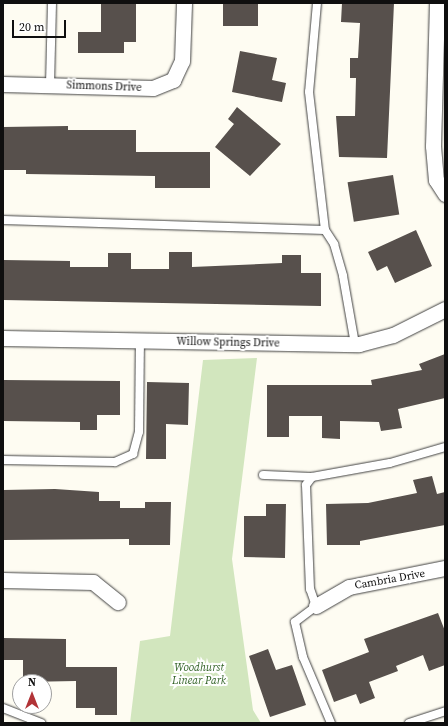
<!DOCTYPE html>
<html>
<head>
<meta charset="utf-8">
<style>
  body { margin:0 }
  #map { position:relative; width:448px; height:726px; overflow:hidden; background:#fefcf2; font-family:"Source Serif 4",serif }
  div>[style] { position:absolute }
  [style*='--x'] { left:calc(var(--x)*1px); top:calc(var(--y)*1px); width:calc(var(--w)*1px); rotate:calc(var(--a)*1deg) }
  .green>* { inset:0; background:#d2e6be }
  .building>* { inset:0; background:#57504c; transform-origin:0 0 }
  .roads { filter:drop-shadow(0 0 1px #424242) drop-shadow(0 0 1px #424242) }
  .lane>* { height:8px; margin:-4px; padding:0 4px; transform-origin:4px; border-radius:4px; background:#fff }
  .street>* { height:15px; margin:-7.5px; padding:0 7.5px; transform-origin:7.5px; border-radius:7.5px; background:#fff }
  span { translate:-50% -50%; white-space:nowrap; text-align:center; line-height:1.15; -webkit-text-stroke:4px #fff; paint-order:stroke }
  .street-label { font-size:11px; color:#0f0f0f }
  .park-label { font-size:11px; color:#306125; font-style:italic }
  .frame { position:absolute; inset:0; border:4px solid #0f0f0f; pointer-events:none }
  .north { position:absolute; left:12px; top:674px; width:40px; height:40px; box-sizing:border-box; background:#fff; border:1px solid #9f9f9f; border-radius:50%; rotate:0deg; font-size:11px; font-weight:700; line-height:16px; text-align:center; color:#0f0f0f }
  .north::after { content:''; display:block; margin:auto; width:14px; height:18px; background:#b23337; clip-path:polygon(50% 0,100% 100%,50% 72%,0 100%) }
  .scale { position:absolute; left:12px; top:20px; width:54px; height:18px; box-sizing:border-box; border:2px solid #0f0f0f; border-top:0; padding-left:5px; font-size:12px; line-height:14px; white-space:nowrap; color:#0f0f0f; -webkit-text-stroke:3px #fff; paint-order:stroke }
</style>
</head>
<body>
<div id="map">
  <div class="green">
    <div style="clip-path:polygon(257px 358px,232px 559px,253px 710px,261px 723px,130px 723px,140px 641px,170px 636px,203px 360px)"></div>
  </div>
  <div class="building">
    <div style="clip-path:polygon(101px 3px,136px 3px,136px 42px,124px 42px,124px 53px,78px 53px,78px 32px,101px 32px)"></div>
    <div style="left:223px;top:3px;width:35px;height:23px"></div>
    <div style="clip-path:polygon(342px 3px,394px 3px,387px 158px,339px 157px,336px 116px,355px 116px,356px 78px,350px 78px,350px 58px,358px 58px,360px 23px,341px 22px)"></div>
    <div style="clip-path:polygon(240px 51px,277px 58px,272px 80px,286px 83px,282px 102px,232px 92px)"></div>
    <div style="clip-path:polygon(237px 107px,281px 144px,250px 176px,215px 147px,234px 124px,228px 119px)"></div>
    <div style="clip-path:polygon(68px 126px,68px 130px,136px 130px,136px 152px,210px 152px,210px 188px,155px 188px,155px 176px,26px 174px,26px 170px,3px 170px,3px 127px)"></div>
    <div style="left:393px;top:175px;width:40px;height:46px;rotate:81deg"></div>
    <div style="clip-path:polygon(416px 230px,432px 266px,395px 283px,387px 266px,377px 271px,368px 252px)"></div>
    <div style="clip-path:polygon(169px 252px,192px 252px,192px 267px,282px 263px,282px 255px,301px 255px,301px 273px,321px 273px,321px 306px,3px 300px,3px 260px,70px 261px,70px 267px,108px 267px,108px 253px,131px 253px,131px 269px,169px 269px)"></div>
    <div style="clip-path:polygon(445px 354px,445px 398px,398px 409px,402px 428px,381px 431px,379px 422px,340px 421px,340px 439px,322px 438px,322px 416px,289px 416px,289px 437px,267px 437px,267px 385px,372px 385px,371px 380px,422px 370px,419px 364px)"></div>
    <div style="clip-path:polygon(3px 380px,120px 381px,120px 415px,97px 415px,97px 430px,80px 430px,80px 422px,3px 421px)"></div>
    <div style="clip-path:polygon(147px 382px,189px 383px,188px 425px,166px 424px,166px 459px,146px 459px)"></div>
    <div style="clip-path:polygon(432px 476px,437px 494px,445px 492px,445px 525px,360px 541px,360px 545px,327px 545px,326px 504px,368px 503px,417px 493px,413px 480px)"></div>
    <div style="clip-path:polygon(55px 489px,99px 492px,99px 501px,120px 501px,120px 508px,145px 508px,145px 502px,171px 502px,170px 545px,129px 545px,129px 539px,3px 540px,3px 490px)"></div>
    <div style="clip-path:polygon(266px 504px,286px 504px,285px 558px,244px 557px,244px 516px,266px 516px)"></div>
    <div style="clip-path:polygon(438px 613px,445px 631px,445px 665px,429px 671px,423px 655px,396px 666px,398px 671px,369px 682px,375px 698px,360px 704px,356px 694px,334px 702px,322px 670px,369px 652px,364px 639px)"></div>
    <div style="clip-path:polygon(3px 638px,66px 639px,66px 667px,117px 667px,117px 715px,95px 715px,95px 708px,76px 708px,76px 681px,23px 682px,23px 660px,3px 660px)"></div>
    <div style="clip-path:polygon(268px 649px,276px 670px,292px 665px,306px 705px,270px 717px,249px 656px)"></div>
  </div>
  <div class="roads">
    <div class="lane">
      <div style="--x:317;--y:3;--w:89;--a:95.1"></div>
      <div style="--x:309;--y:92;--w:139;--a:83.4"></div>
      <div style="--x:50;--y:85;--w:82;--a:-88.6"></div>
      <div style="--x:3;--y:220;--w:322;--a:1.8"></div>
      <div style="--x:325;--y:230;--w:17;--a:57"></div>
      <div style="--x:334;--y:244;--w:33;--a:74"></div>
      <div style="--x:343;--y:276;--w:69;--a:80"></div>
      <div style="--x:3;--y:460;--w:112;--a:1"></div>
      <div style="--x:115;--y:462;--w:20;--a:-24"></div>
      <div style="--x:133;--y:454;--w:23;--a:-75"></div>
      <div style="--x:139;--y:432;--w:91;--a:-89.4"></div>
      <div style="--x:263;--y:475;--w:49;--a:2.3"></div>
      <div style="--x:3;--y:708;--w:41;--a:21.5"></div>
      <div style="--x:331;--y:723;--w:72;--a:-113"></div>
      <div style="--x:303;--y:657;--w:36;--a:-103"></div>
      <div style="--x:295;--y:622;--w:26;--a:-37"></div>
      <div style="--x:316;--y:606;--w:18;--a:-109"></div>
      <div style="--x:310;--y:589;--w:104;--a:-92.2"></div>
      <div style="--x:306;--y:485;--w:10;--a:-53"></div>
      <div style="--x:312;--y:477;--w:79;--a:-10.2"></div>
      <div style="--x:390;--y:463;--w:57;--a:-16.2"></div>
      <div style="--x:409;--y:723;--w:38;--a:-18"></div>
    </div>
    <div class="street">
      <div style="--x:437;--y:3;--w:143;--a:91.6"></div>
      <div style="--x:433;--y:146;--w:34;--a:85"></div>
      <div style="--x:436;--y:180;--w:17;--a:57"></div>
      <div style="--x:3;--y:84;--w:150;--a:1.5"></div>
      <div style="--x:153;--y:88;--w:22;--a:-22"></div>
      <div style="--x:173;--y:80;--w:21;--a:-65"></div>
      <div style="--x:182;--y:61;--w:58;--a:-88"></div>
      <div style="--x:3;--y:338;--w:356;--a:1"></div>
      <div style="--x:359;--y:344;--w:35;--a:-15"></div>
      <div style="--x:393;--y:335;--w:58;--a:-26.6"></div>
      <div style="--x:3;--y:580;--w:90;--a:1.3"></div>
      <div style="--x:93;--y:582;--w:32;--a:39"></div>
      <div style="--x:316;--y:606;--w:38;--a:-30"></div>
      <div style="--x:349;--y:587;--w:98;--a:-11.2"></div>
    </div>
  </div>
  <div class="street-label">
    <span style="left:104px;top:87px;rotate:2deg">Simmons Drive</span>
    <span style="left:228px;top:343px;rotate:1deg">Willow Springs Drive</span>
    <span style="left:390px;top:580px;rotate:-10deg">Cambria Drive</span>
  </div>
  <div class="park-label">
    <span style="left:199px;top:675px">Woodhurst<br>Linear Park</span>
  </div>
  <div class="frame"></div>
  <div class="north">N</div>
  <div class="scale">20 m</div>
</div>
</body>
</html>
